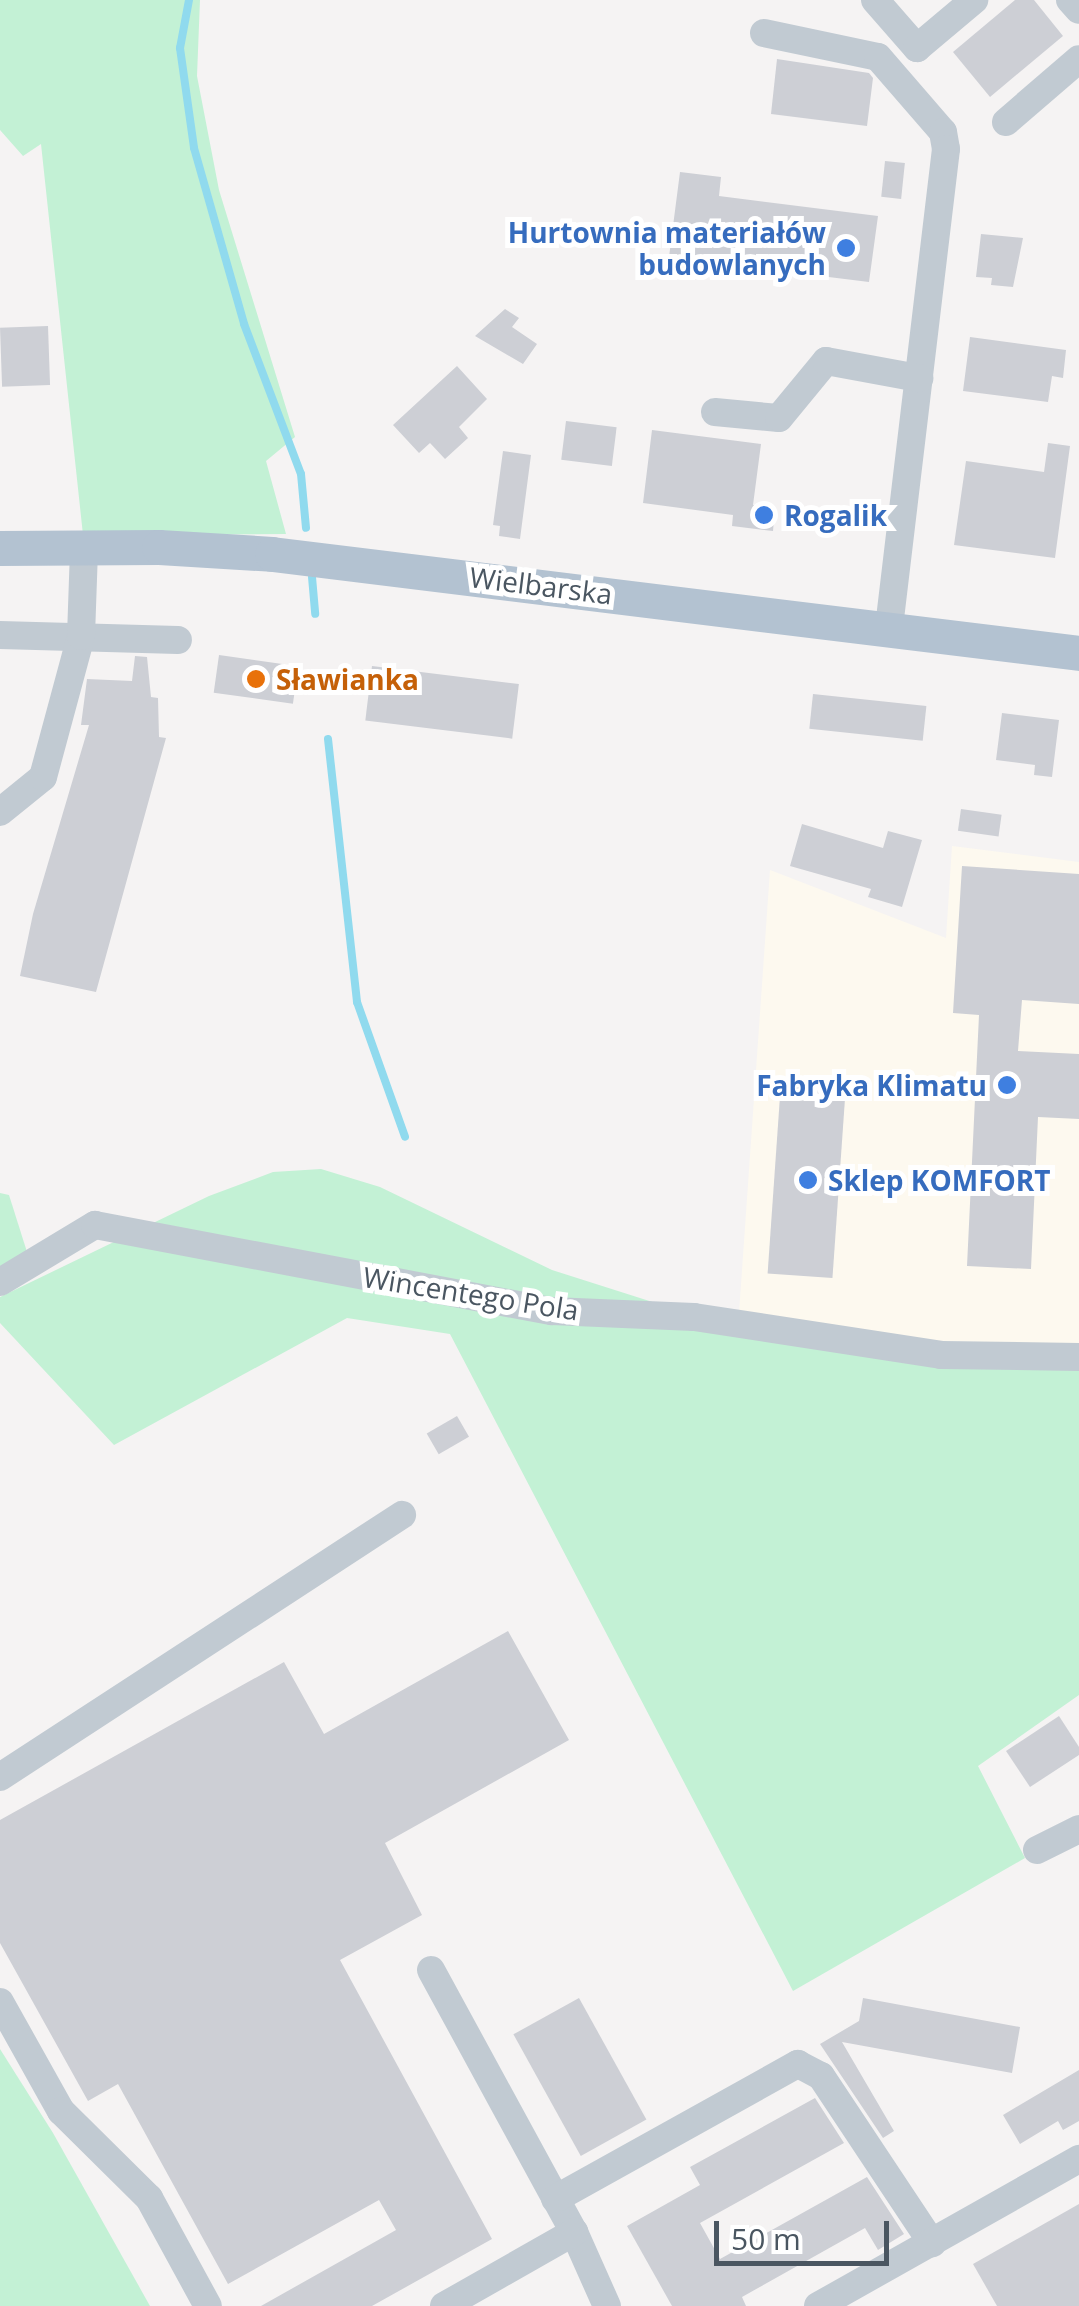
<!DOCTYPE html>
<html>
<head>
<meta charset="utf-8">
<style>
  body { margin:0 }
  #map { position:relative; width:1079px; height:2306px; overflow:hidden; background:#f5f3f3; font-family:"Open Sans",sans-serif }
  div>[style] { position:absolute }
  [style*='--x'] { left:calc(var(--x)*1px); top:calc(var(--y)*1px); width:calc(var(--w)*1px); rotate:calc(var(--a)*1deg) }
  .commercial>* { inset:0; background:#fdf9ef }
  .green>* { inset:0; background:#c3f1d5 }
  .stream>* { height:8px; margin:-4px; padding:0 4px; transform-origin:4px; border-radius:4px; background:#90daee }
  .building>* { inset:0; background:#cdcfd5; transform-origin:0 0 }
  .minor>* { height:28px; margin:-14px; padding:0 14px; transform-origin:14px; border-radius:14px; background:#c1cad2 }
  .major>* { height:35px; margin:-17.5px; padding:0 17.5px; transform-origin:17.5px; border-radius:17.5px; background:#b3c2d1 }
  .dots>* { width:28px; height:28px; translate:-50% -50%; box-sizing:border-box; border:5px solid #fff; border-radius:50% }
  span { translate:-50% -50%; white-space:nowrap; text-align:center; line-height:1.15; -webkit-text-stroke:10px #fff; paint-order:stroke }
  .shop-label { font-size:28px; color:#366cbe; font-weight:700 }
  .right { translate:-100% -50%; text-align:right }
  .left { translate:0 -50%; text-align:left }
  .street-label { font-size:28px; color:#4a5661 }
  .food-label { font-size:28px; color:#c56008; font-weight:700 }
  .scale { position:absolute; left:714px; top:2221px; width:175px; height:45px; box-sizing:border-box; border:5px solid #4a5661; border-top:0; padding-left:12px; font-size:30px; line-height:35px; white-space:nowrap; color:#4a5661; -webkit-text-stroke:8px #fff; paint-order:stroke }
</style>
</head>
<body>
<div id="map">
  <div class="commercial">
    <div style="clip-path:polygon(952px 846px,1079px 862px,1079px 1344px,923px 1341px,739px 1313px,770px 870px,946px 938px)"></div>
  </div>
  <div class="green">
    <div style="clip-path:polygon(0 0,200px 0,197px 76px,219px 190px,295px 437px,266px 461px,286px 534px,83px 535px,41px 144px,23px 156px,0 130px)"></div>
    <div style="clip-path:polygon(321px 1169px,380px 1187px,552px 1270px,775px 1341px,1079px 1365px,1079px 1695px,978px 1766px,1025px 1858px,793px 1991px,450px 1334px,347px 1318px,114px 1445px,0 1323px,0 1297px,209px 1196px,273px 1172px)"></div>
    <div style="clip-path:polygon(0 1193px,9px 1195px,27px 1252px,0 1268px)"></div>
    <div style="clip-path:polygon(0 2049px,53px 2133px,150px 2306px,0 2306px)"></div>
  </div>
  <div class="stream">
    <div style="--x:189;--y:0;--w:49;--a:100.6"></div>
    <div style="--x:180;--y:48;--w:101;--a:82"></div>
    <div style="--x:194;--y:148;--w:183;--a:74.1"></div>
    <div style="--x:244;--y:324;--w:160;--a:69.2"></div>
    <div style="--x:301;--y:474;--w:54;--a:84.7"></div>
    <div style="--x:312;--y:577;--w:37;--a:85"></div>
    <div style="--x:328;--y:739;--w:265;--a:83.7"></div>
    <div style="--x:357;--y:1002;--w:143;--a:70.4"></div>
  </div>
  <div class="building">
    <div style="clip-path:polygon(1015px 0,1034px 0,1063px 36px,990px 97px,953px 52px)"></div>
    <div style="clip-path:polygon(777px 59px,869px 73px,873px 78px,867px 126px,771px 114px)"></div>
    <div style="left:885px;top:161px;width:20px;height:36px;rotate:6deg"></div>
    <div style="clip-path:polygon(680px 172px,721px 177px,719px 196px,878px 216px,869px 282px,669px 257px)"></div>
    <div style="clip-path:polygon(981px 234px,1023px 238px,1013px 287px,991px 285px,992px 278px,976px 277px)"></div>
    <div style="clip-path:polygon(505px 309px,519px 318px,512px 327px,537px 344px,523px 364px,475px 336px)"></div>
    <div style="left:48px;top:326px;width:59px;height:48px;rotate:88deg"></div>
    <div style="clip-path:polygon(970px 337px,1066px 350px,1063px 378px,1052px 376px,1048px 402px,963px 391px)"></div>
    <div style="clip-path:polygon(457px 366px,487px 399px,459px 427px,468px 438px,445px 459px,430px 443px,419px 453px,393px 425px)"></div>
    <div style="left:566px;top:421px;width:51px;height:39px;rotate:7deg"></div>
    <div style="clip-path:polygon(652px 430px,761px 444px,753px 505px,775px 508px,773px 531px,732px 526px,733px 515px,643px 503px)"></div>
    <div style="clip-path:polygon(1048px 443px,1070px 446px,1055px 558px,954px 545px,966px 461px,1044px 472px)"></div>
    <div style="clip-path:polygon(503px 451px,531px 455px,520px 539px,499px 536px,500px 526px,493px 525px)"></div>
    <div style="left:219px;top:655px;width:80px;height:38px;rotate:8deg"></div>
    <div style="clip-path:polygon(135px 656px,147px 657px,151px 697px,158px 698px,159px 737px,166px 738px,96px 992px,20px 976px,33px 914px,89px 725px,81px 725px,87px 679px,132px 681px)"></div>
    <div style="left:372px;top:666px;width:148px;height:55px;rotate:7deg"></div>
    <div style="left:813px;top:694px;width:114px;height:35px;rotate:6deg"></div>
    <div style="clip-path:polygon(1002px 713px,1059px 720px,1052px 777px,1034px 775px,1035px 765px,996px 760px)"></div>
    <div style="left:961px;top:809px;width:41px;height:22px;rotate:8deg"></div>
    <div style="clip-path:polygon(802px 824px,883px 848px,888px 831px,922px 840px,902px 907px,868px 897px,871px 889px,790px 866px)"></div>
    <div style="clip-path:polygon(962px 866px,1079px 874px,1079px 1004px,1022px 1000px,1018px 1051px,1079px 1054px,1079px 1119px,1038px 1117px,1031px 1269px,967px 1266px,979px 1015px,953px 1013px)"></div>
    <div style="left:781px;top:1082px;width:65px;height:192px;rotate:4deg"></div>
    <div style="left:457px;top:1416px;width:24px;height:35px;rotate:60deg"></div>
    <div style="clip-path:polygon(508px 1631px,569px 1740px,385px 1843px,422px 1915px,340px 1960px,492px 2239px,372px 2306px,261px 2306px,396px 2230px,379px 2200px,228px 2284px,118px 2084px,88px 2101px,0 1943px,0 1820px,284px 1662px,324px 1734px)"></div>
    <div style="clip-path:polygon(1059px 1716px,1079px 1747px,1079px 1755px,1030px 1787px,1006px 1751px)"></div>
    <div style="left:579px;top:1998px;width:139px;height:75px;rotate:61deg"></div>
    <div style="clip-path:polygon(863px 1998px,1020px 2027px,1012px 2073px,842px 2042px,894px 2131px,883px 2138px,820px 2044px,859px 2021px)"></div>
    <div style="clip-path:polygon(1079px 2070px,1079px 2121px,1063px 2130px,1058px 2121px,1020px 2144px,1003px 2115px)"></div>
    <div style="clip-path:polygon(815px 2098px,844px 2143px,700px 2223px,720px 2259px,867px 2177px,904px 2234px,878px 2250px,865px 2228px,742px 2297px,746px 2306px,672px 2306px,627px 2226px,700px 2185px,690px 2167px)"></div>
    <div style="clip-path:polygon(1079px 2204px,1079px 2306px,997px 2306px,973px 2264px)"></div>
  </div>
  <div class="minor">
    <div style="--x:875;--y:0;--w:64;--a:48.8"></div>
    <div style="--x:917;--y:48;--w:75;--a:-40.1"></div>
    <div style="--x:1070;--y:0;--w:13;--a:48"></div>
    <div style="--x:764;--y:33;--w:116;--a:11.9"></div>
    <div style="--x:878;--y:57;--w:99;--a:49.1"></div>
    <div style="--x:943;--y:132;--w:17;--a:80"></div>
    <div style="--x:946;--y:149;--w:483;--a:96.8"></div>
    <div style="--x:1006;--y:122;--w:96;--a:-40.8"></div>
    <div style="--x:715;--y:412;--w:64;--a:5.4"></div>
    <div style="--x:779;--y:418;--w:74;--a:-50.5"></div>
    <div style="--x:826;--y:361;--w:95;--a:10.4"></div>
    <div style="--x:0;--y:635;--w:178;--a:1.6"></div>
    <div style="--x:0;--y:812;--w:55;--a:-39.1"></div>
    <div style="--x:43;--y:777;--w:146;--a:-74.9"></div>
    <div style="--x:81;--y:636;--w:88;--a:-88"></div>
    <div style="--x:0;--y:1282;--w:111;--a:-31"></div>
    <div style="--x:95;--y:1225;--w:465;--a:10.7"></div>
    <div style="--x:552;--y:1311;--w:142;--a:2.4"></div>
    <div style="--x:694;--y:1317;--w:250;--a:8.7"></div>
    <div style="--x:941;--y:1355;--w:138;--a:0.8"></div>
    <div style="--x:0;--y:1777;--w:480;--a:-33.1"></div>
    <div style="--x:1037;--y:1850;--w:47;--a:-26.6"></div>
    <div style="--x:431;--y:1970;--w:298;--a:61.4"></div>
    <div style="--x:574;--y:2232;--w:81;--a:66"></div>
    <div style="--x:0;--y:2002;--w:125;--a:60.8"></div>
    <div style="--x:61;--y:2111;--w:124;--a:44.7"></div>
    <div style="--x:149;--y:2198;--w:123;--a:61.4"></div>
    <div style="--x:555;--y:2199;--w:278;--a:-29.1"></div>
    <div style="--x:798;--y:2064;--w:26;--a:28"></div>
    <div style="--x:821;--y:2076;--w:201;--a:56.4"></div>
    <div style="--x:444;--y:2306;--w:150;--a:-29.6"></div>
    <div style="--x:818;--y:2306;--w:300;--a:-29.4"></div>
  </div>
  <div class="major">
    <div style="--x:0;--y:548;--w:159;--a:-0.4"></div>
    <div style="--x:159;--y:547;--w:113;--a:3.5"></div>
    <div style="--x:272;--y:554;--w:813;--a:6.99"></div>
  </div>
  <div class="dots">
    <div style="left:846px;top:248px;background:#3f7fe0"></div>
    <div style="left:764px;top:515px;background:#3f7fe0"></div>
    <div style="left:256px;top:679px;background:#e8710a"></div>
    <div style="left:1007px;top:1085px;background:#3f7fe0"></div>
    <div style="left:808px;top:1180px;background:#3f7fe0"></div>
  </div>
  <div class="shop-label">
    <span class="right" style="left:826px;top:248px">Hurtownia materiałów<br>budowlanych</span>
    <span class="left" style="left:784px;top:515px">Rogalik</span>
    <span class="right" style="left:987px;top:1085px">Fabryka Klimatu</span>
    <span class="left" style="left:828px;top:1180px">Sklep KOMFORT</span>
  </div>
  <div class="street-label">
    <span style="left:541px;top:585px;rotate:7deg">Wielbarska</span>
    <span style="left:471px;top:1293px;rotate:9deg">Wincentego Pola</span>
  </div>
  <div class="food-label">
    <span class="left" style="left:276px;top:679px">Sławianka</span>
  </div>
  <div class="scale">50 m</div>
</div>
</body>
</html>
